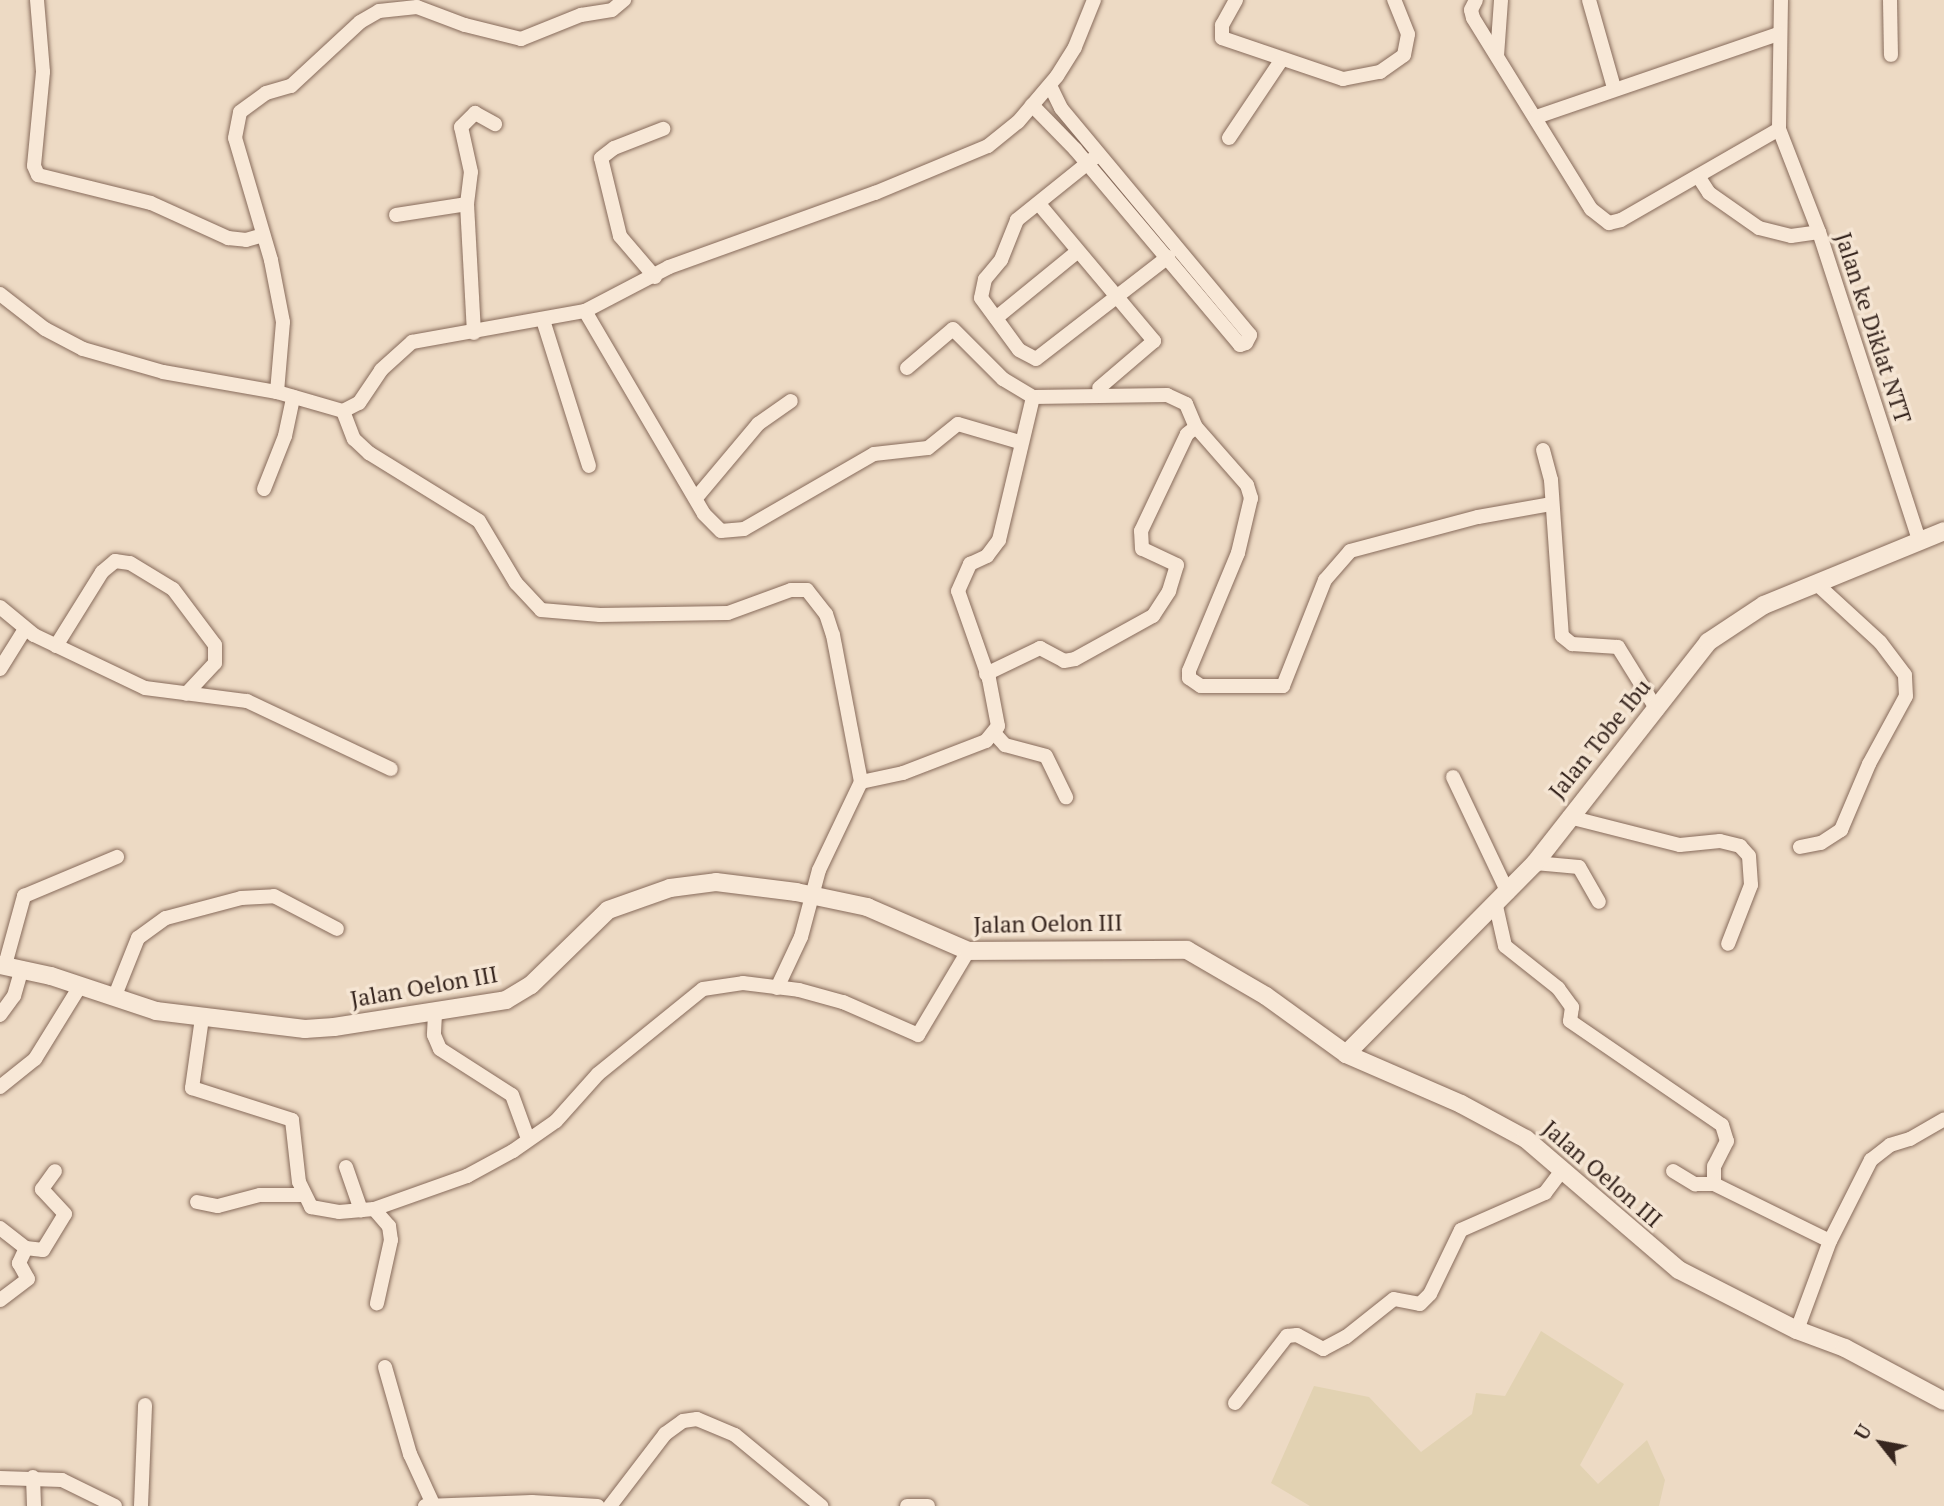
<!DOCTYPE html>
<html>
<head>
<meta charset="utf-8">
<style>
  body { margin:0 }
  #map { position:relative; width:1944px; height:1506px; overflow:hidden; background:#eddac4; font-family:"PT Serif",serif }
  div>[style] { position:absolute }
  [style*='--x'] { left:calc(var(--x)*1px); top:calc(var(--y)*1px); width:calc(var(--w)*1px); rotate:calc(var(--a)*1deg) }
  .farmland>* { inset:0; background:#e2d2b2 }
  .roads { filter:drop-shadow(0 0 2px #876b5b) drop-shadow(0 0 2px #876b5b) }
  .minor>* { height:14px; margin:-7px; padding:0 7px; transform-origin:7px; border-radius:7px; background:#f8e8d7 }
  .tertiary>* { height:18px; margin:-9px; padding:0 9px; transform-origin:9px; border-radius:9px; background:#f8e8d7 }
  span { translate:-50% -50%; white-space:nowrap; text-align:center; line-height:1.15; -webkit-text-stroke:7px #f5e5d3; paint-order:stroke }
  .street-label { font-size:23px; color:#37261f }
  .north { position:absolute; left:1846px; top:1408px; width:70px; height:70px; -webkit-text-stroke:5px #f5e5d3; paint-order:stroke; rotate:301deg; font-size:19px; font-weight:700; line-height:28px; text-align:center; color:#37261f }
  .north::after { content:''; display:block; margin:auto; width:24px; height:32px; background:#37261f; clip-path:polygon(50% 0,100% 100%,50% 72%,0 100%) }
</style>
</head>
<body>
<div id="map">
  <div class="farmland">
    <div style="clip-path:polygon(1541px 1331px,1624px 1384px,1580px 1465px,1598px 1484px,1647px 1440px,1665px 1480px,1659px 1506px,1310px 1506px,1271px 1483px,1314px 1386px,1369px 1397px,1421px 1452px,1472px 1414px,1476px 1393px,1505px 1396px)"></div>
  </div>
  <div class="roads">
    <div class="minor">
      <div style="--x:37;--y:0;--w:72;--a:85.2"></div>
      <div style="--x:43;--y:72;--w:94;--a:95.5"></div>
      <div style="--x:34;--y:166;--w:10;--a:66"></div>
      <div style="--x:38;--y:175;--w:116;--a:13.9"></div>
      <div style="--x:151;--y:203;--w:85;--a:24.4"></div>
      <div style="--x:228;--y:238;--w:18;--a:6"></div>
      <div style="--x:246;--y:240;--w:18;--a:-16"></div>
      <div style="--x:1236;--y:0;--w:29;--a:119"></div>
      <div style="--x:1222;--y:25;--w:13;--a:90"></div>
      <div style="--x:1222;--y:38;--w:128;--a:18.7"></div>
      <div style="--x:1343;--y:79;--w:38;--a:-11"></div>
      <div style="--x:1380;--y:72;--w:29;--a:-35"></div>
      <div style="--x:1404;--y:55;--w:21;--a:-79"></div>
      <div style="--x:1408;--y:34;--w:37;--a:-112"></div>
      <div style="--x:1476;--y:0;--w:11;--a:117"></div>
      <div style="--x:1471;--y:10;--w:8;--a:76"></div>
      <div style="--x:1473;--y:18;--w:225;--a:58.3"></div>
      <div style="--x:1591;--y:209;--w:23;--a:38"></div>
      <div style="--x:1609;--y:223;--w:12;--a:-14"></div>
      <div style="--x:1621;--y:220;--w:182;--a:-29.9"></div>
      <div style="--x:1589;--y:0;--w:91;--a:74.1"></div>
      <div style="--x:1781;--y:0;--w:129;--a:90.9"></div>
      <div style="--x:1779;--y:129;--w:110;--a:68.8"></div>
      <div style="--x:1819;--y:232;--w:326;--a:72"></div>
      <div style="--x:1890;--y:0;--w:55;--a:89"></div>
      <div style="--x:1497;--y:56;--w:56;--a:-85.9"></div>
      <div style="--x:1032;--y:105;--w:62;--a:45.7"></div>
      <div style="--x:1075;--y:149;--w:256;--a:49.9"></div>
      <div style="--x:1240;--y:345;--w:6;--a:-18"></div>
      <div style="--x:1246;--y:343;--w:9;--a:-63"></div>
      <div style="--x:1250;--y:335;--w:295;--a:-129.8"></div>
      <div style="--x:1061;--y:108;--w:25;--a:-116"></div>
      <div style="--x:1536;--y:117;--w:257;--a:-18.9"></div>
      <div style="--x:1229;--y:138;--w:95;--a:-56.1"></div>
      <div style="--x:1094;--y:158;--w:99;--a:141.2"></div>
      <div style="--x:1017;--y:220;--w:43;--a:111.8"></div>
      <div style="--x:1001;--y:260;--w:25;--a:130"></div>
      <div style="--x:985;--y:279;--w:19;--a:102"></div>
      <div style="--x:981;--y:298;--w:64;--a:53.8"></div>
      <div style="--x:1019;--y:350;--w:19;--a:28"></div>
      <div style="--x:1036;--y:359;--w:167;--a:-37.7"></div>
      <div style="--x:1698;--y:176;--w:20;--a:57"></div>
      <div style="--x:1709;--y:193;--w:61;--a:35"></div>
      <div style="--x:1759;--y:228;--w:33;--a:14"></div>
      <div style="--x:1791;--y:236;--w:28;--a:-8"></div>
      <div style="--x:467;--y:204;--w:32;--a:-83"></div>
      <div style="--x:471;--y:172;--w:46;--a:-102.5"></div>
      <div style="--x:461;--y:127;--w:20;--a:-45"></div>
      <div style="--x:475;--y:113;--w:23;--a:29"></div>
      <div style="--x:1039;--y:204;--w:179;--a:50"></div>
      <div style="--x:1154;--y:341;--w:72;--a:139.5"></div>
      <div style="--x:396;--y:215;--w:72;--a:-8.8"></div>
      <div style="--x:467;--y:204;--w:129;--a:86.9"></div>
      <div style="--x:655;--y:277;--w:54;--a:-130.5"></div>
      <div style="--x:620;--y:236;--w:80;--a:-103.7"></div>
      <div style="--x:601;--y:158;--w:16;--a:-38"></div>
      <div style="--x:614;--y:148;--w:53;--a:-21.2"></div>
      <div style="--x:0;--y:294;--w:57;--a:37.9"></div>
      <div style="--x:45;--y:329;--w:43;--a:27.8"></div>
      <div style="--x:83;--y:349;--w:83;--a:16"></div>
      <div style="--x:163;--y:372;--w:116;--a:10"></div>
      <div style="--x:277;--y:392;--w:69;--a:16.1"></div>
      <div style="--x:343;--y:411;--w:18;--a:-27"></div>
      <div style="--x:359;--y:403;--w:40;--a:-56"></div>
      <div style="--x:381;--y:370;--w:42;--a:-42.1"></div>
      <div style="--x:412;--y:342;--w:176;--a:-10.2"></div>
      <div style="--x:585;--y:311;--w:95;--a:-27.6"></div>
      <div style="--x:669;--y:267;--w:219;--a:-19.8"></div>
      <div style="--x:875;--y:193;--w:122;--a:-22.6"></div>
      <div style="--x:988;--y:146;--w:38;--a:-39"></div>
      <div style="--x:1018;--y:122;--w:60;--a:-49.7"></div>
      <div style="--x:1057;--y:76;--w:34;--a:-58"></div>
      <div style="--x:1075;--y:47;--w:51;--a:-68"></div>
      <div style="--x:585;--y:311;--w:235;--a:59.6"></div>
      <div style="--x:704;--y:514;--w:24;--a:45"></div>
      <div style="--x:721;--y:531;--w:23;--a:-5"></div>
      <div style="--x:744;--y:529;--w:150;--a:-30"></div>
      <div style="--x:874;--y:454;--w:54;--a:-6.3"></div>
      <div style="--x:928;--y:448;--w:38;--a:-39"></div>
      <div style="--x:958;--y:424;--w:64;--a:16.4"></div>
      <div style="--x:996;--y:318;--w:104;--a:-39.2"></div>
      <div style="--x:543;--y:320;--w:153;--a:72.5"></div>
      <div style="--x:907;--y:368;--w:60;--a:-40.3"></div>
      <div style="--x:953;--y:329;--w:71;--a:45"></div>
      <div style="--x:1003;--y:379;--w:35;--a:31"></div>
      <div style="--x:277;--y:392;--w:70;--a:-85.1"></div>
      <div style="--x:283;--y:322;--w:63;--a:-101"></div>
      <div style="--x:271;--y:260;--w:127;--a:-106.4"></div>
      <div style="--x:235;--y:138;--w:26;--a:-79"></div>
      <div style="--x:240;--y:112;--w:32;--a:-36"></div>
      <div style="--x:266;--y:93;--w:26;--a:-16"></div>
      <div style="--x:291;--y:86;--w:94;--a:-42.8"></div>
      <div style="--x:360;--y:22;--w:22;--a:-30"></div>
      <div style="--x:379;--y:11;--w:38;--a:-6"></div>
      <div style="--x:417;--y:7;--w:51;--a:20.6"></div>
      <div style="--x:465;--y:25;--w:58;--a:14"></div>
      <div style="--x:521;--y:39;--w:65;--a:-21.8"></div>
      <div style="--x:581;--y:15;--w:31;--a:-9"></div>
      <div style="--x:612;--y:10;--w:16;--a:-40"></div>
      <div style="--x:1033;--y:397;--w:134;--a:-0.9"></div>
      <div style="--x:1167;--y:395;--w:21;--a:25"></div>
      <div style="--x:1186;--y:404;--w:25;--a:67"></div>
      <div style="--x:1196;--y:427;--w:77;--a:48.7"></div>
      <div style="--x:1247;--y:485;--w:14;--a:73"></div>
      <div style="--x:1251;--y:498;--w:57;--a:103.3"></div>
      <div style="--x:1238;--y:553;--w:128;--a:112.6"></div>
      <div style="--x:1189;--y:671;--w:7;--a:90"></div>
      <div style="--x:1189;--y:678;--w:14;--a:34"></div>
      <div style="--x:1201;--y:686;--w:82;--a:0"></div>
      <div style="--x:1283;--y:686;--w:114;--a:-68.4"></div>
      <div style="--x:1325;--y:580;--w:38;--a:-49"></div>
      <div style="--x:1350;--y:551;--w:132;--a:-14.9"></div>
      <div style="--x:1478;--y:517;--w:75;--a:-10"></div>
      <div style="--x:343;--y:411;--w:30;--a:69"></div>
      <div style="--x:354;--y:439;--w:21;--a:43"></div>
      <div style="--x:369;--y:453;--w:129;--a:31.7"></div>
      <div style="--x:479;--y:521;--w:72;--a:59.2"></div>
      <div style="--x:516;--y:583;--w:37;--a:47"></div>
      <div style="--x:541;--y:610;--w:59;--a:4.8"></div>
      <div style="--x:600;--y:615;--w:128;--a:-0.9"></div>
      <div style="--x:728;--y:613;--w:67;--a:-20.1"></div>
      <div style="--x:791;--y:590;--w:16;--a:0"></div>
      <div style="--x:807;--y:590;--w:31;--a:52"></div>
      <div style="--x:826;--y:614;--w:22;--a:72"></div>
      <div style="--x:833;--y:635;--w:150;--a:79.2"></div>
      <div style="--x:1543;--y:450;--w:31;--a:75"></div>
      <div style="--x:1551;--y:480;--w:156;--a:86"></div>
      <div style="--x:1562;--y:636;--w:13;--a:39"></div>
      <div style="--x:1572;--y:644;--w:46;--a:3.7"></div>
      <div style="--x:1618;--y:647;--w:74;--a:58.2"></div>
      <div style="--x:264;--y:489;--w:57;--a:-68.4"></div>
      <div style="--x:285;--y:436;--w:40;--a:-78"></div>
      <div style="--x:696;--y:498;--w:97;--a:-50"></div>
      <div style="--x:758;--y:424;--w:40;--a:-34.9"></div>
      <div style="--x:0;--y:607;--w:44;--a:39.5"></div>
      <div style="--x:34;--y:635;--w:123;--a:25.5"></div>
      <div style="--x:145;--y:688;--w:103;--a:7.3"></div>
      <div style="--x:247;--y:701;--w:159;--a:25.3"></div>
      <div style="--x:56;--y:646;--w:87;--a:-58.1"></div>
      <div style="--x:102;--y:572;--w:17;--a:-40"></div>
      <div style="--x:115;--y:561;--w:15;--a:8"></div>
      <div style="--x:130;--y:563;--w:50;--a:31.2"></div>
      <div style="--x:173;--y:589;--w:70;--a:53.1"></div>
      <div style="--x:215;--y:645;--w:18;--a:90"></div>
      <div style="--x:215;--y:663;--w:42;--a:133.1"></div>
      <div style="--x:0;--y:669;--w:47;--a:-58"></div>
      <div style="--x:986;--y:674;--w:60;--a:-25.7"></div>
      <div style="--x:1040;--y:648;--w:27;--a:28"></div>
      <div style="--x:1064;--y:661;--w:11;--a:-10"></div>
      <div style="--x:1075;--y:659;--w:89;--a:-28.9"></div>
      <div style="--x:1153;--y:616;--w:30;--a:-57"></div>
      <div style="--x:1169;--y:591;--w:27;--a:-73"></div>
      <div style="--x:1177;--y:565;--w:38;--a:-155"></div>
      <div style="--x:1142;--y:549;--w:18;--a:-93"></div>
      <div style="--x:1141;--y:531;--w:107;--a:-64.6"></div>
      <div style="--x:1187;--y:434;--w:11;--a:-38"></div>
      <div style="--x:995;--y:734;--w:15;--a:48"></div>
      <div style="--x:1005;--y:745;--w:42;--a:15"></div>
      <div style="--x:1046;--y:756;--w:46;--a:64"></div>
      <div style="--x:1453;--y:777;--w:128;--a:64.6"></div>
      <div style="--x:1569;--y:817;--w:114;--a:14.2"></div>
      <div style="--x:1680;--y:845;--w:40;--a:-5.7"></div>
      <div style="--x:1720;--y:841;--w:21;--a:14"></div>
      <div style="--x:1740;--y:846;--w:13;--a:48"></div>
      <div style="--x:1749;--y:856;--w:29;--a:86"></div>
      <div style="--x:1751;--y:885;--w:63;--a:111.3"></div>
      <div style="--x:1800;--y:847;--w:21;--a:-11"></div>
      <div style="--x:1821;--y:843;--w:24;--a:-33"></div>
      <div style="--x:1841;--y:830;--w:72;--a:-67"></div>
      <div style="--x:1869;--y:764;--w:77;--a:-61.4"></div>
      <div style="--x:1906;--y:696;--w:21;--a:-93"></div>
      <div style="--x:1905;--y:675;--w:41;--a:-127.1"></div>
      <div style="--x:1880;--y:642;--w:86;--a:-137.4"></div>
      <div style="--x:1535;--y:863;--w:44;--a:5.2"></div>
      <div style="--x:1579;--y:867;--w:40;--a:60.3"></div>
      <div style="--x:1496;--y:906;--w:41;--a:77.3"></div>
      <div style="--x:1505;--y:946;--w:68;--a:38.4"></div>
      <div style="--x:1558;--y:988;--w:24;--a:54"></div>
      <div style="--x:1572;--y:1007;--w:14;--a:98"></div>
      <div style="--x:1570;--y:1021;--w:184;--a:34.4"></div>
      <div style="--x:1722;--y:1125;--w:17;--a:73"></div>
      <div style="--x:1727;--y:1141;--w:28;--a:117"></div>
      <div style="--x:1714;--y:1166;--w:18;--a:90"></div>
      <div style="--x:1714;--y:1184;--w:129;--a:26.2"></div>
      <div style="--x:5;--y:965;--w:72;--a:-74.6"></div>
      <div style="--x:24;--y:896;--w:101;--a:-22.8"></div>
      <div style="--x:777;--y:988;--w:56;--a:-64.8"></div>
      <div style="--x:801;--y:937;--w:69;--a:-75"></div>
      <div style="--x:819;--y:870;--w:98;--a:-64.5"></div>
      <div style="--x:861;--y:782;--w:43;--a:-12.1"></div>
      <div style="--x:903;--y:773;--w:89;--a:-21.1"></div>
      <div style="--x:986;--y:741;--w:19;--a:-51"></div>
      <div style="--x:998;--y:726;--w:48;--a:-100.8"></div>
      <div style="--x:989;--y:679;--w:93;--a:-109.4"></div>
      <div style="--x:958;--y:591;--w:30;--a:-66"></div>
      <div style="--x:970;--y:564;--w:19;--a:-25"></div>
      <div style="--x:987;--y:556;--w:20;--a:-53"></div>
      <div style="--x:999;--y:540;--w:147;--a:-76.6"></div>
      <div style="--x:114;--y:998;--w:65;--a:-68.2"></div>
      <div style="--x:138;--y:938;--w:34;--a:-36"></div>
      <div style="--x:166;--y:918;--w:78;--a:-14.9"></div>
      <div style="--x:241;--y:898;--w:33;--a:-3"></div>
      <div style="--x:274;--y:896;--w:71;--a:27.6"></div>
      <div style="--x:435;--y:1014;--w:21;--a:93"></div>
      <div style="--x:434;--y:1035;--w:15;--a:67"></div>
      <div style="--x:440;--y:1049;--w:85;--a:32.6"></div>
      <div style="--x:512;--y:1095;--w:47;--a:70"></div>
      <div style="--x:0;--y:1015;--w:24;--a:-54"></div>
      <div style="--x:14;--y:996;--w:29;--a:-74"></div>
      <div style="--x:202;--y:1018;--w:71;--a:98.1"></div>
      <div style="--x:192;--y:1088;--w:105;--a:17.7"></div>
      <div style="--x:292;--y:1120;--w:62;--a:83.6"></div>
      <div style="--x:299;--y:1182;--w:28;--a:64"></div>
      <div style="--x:311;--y:1207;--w:28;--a:10"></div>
      <div style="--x:339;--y:1212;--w:35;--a:-5"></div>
      <div style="--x:374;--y:1209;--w:99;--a:-19.5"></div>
      <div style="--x:467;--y:1176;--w:52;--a:-28.5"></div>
      <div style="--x:513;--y:1151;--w:52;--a:-34.9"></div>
      <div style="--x:556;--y:1121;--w:63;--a:-48.2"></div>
      <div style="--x:598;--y:1074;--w:135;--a:-39"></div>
      <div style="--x:703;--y:989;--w:40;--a:-8.5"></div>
      <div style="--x:743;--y:983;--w:56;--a:7.1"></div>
      <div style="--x:799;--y:990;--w:46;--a:15.3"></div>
      <div style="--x:843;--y:1002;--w:82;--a:23.7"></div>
      <div style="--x:918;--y:1035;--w:98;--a:-59.2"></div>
      <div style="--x:0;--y:1087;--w:45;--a:-38.7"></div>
      <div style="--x:35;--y:1059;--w:86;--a:-58.3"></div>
      <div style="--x:346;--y:1167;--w:46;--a:70.8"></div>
      <div style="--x:1673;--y:1171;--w:26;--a:31"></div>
      <div style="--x:1695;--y:1184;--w:19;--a:0"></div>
      <div style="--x:197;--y:1202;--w:21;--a:11"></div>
      <div style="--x:218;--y:1206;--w:43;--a:-14.7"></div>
      <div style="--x:260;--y:1195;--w:42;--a:0"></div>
      <div style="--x:374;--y:1209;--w:23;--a:49"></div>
      <div style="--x:389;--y:1226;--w:14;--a:82"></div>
      <div style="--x:391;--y:1240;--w:65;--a:102.5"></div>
      <div style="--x:0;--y:1228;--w:33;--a:38"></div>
      <div style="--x:26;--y:1248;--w:17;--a:115"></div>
      <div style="--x:19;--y:1263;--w:18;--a:61"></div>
      <div style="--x:28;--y:1279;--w:35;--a:143"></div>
      <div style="--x:26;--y:1248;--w:17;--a:7"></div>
      <div style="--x:43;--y:1250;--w:42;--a:-58.6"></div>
      <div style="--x:65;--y:1214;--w:34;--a:-133"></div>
      <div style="--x:42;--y:1189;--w:22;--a:-54"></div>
      <div style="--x:1797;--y:1330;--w:95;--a:-69.7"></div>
      <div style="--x:1830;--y:1241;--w:91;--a:-63.2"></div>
      <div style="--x:1871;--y:1160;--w:24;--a:-38"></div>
      <div style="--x:1890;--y:1145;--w:21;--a:-17"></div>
      <div style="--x:1910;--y:1139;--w:39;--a:-30"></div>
      <div style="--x:385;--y:1367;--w:91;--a:74"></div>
      <div style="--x:410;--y:1454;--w:55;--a:65.3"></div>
      <div style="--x:1235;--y:1403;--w:85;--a:-52.2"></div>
      <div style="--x:1287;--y:1336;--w:10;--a:-6"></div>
      <div style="--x:1297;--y:1335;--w:30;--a:28"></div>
      <div style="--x:1323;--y:1349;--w:26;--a:-28"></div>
      <div style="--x:1346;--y:1337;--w:61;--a:-38.4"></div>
      <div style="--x:1394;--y:1299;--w:26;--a:11"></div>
      <div style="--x:1420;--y:1304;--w:14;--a:-45"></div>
      <div style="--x:1430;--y:1294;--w:71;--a:-64.2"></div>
      <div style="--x:1461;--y:1230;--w:92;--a:-23.8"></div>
      <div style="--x:1545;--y:1193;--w:30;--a:-53"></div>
      <div style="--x:33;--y:1477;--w:29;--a:88"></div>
      <div style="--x:0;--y:1478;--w:62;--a:1.8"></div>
      <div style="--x:62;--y:1480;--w:59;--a:26.1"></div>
      <div style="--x:141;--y:1506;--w:101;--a:-87.7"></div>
      <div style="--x:425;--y:1506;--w:107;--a:-2.1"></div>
      <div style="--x:532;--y:1502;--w:66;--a:3.5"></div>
      <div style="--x:610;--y:1506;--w:91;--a:-52.6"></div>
      <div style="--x:665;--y:1434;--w:22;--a:-36"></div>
      <div style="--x:683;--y:1421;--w:14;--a:-8"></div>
      <div style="--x:697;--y:1419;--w:41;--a:22.8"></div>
      <div style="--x:735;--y:1435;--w:112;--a:39.5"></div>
      <div style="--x:907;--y:1506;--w:21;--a:0"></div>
    </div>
    <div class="tertiary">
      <div style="--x:0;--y:965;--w:52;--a:12.2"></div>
      <div style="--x:51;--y:976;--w:111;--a:18.4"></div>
      <div style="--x:156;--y:1011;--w:150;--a:6.9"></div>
      <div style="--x:305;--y:1029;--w:29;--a:-4"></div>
      <div style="--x:334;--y:1027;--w:174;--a:-8.9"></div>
      <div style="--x:506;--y:1000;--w:29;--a:-31"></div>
      <div style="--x:531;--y:985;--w:107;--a:-44.2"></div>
      <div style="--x:608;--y:910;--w:66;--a:-19.5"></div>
      <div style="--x:670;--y:888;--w:46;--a:-7.4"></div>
      <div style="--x:716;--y:882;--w:81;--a:7.1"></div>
      <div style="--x:796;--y:892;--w:73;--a:11.9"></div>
      <div style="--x:867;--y:907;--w:110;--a:23.5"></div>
      <div style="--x:968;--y:951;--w:219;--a:-0.3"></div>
      <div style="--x:1187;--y:950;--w:91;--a:30.2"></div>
      <div style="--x:1266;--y:996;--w:99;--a:35.9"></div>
      <div style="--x:1346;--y:1054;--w:125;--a:23.5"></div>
      <div style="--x:1461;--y:1104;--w:74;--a:28.3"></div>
      <div style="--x:1526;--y:1139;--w:201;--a:40.6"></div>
      <div style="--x:1679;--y:1270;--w:132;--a:27"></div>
      <div style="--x:1797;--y:1330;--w:51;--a:20.6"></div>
      <div style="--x:1845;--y:1348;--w:112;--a:28.2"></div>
      <div style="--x:1346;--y:1054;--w:269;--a:-45.3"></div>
      <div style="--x:1535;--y:863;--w:281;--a:-51.9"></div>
      <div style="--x:1708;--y:642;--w:67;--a:-33.5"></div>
      <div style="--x:1764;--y:605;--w:195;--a:-22.3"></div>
    </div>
  </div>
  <div class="street-label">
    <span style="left:1873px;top:328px;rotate:72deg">Jalan ke Diklat NTT</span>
    <span style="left:1600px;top:739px;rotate:-51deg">Jalan Tobe Ibu</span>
    <span style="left:1048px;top:924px;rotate:-1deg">Jalan Oelon III</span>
    <span style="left:424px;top:987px;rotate:-10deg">Jalan Oelon III</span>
    <span style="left:1602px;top:1174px;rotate:41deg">Jalan Oelon III</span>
  </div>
  <div class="north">U</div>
</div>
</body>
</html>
